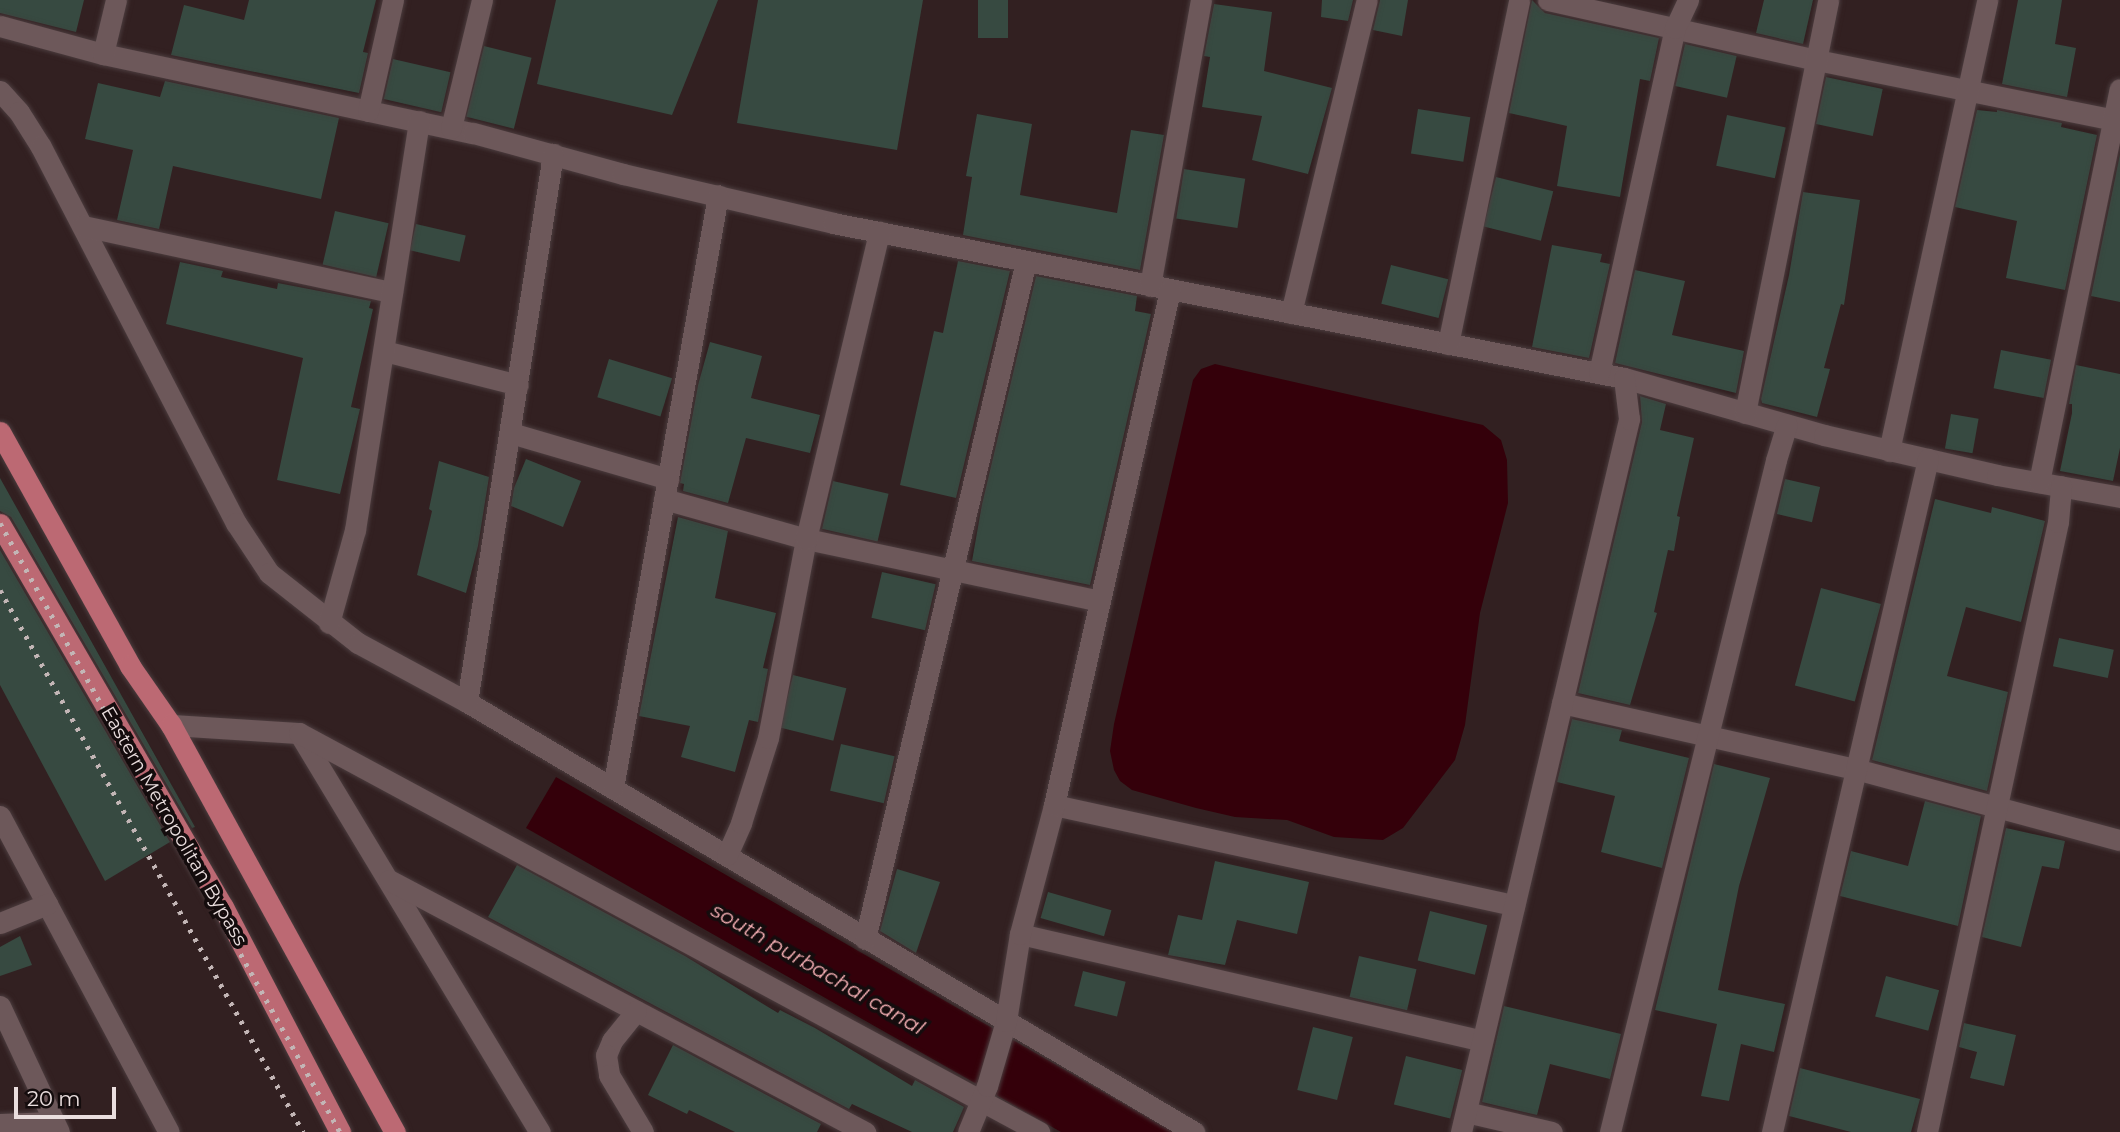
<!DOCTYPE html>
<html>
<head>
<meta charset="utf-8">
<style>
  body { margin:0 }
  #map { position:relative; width:2120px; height:1132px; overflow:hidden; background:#322021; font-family:Montserrat,sans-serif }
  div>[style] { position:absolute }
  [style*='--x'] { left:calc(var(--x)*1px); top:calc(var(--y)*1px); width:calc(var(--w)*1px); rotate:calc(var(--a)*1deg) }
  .water>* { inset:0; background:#34000a }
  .building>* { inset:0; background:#374a41; transform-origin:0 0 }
  .roads { filter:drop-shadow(0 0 2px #4b3c3e) drop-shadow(0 0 2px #4b3c3e) }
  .minor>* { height:21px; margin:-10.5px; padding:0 10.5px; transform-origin:10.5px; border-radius:10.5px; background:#6d585a }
  .major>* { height:21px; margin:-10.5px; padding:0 10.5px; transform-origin:10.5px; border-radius:10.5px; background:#bc6973 }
  .rail>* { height:5px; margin-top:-2.5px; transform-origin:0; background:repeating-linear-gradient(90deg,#c3b6b6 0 3.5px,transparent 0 10.5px) }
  span { translate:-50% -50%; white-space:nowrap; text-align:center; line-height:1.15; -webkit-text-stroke:7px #140c0d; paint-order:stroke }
  .street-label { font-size:19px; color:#eadede }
  .water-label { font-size:21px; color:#f5afb4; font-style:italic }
  .scale { position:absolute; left:14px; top:1087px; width:102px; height:32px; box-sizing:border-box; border:4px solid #eadede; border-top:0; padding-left:9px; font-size:21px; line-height:24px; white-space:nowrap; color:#eadede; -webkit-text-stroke:5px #140c0d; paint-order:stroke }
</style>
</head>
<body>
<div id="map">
  <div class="water">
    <div style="clip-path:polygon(1215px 364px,1483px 425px,1501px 440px,1507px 460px,1508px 503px,1480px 613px,1465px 725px,1455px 760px,1403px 828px,1383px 840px,1334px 837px,1287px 820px,1235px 817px,1196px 808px,1132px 790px,1120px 781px,1114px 770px,1110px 751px,1114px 724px,1193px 380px,1201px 369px)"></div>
    <div style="clip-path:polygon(556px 777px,1173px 1132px,1061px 1132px,526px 828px)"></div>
  </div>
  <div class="building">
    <div style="clip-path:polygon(0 0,84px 0,76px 32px,0 13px)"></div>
    <div style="clip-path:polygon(249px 0,376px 0,363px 52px,368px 53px,359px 93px,171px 55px,184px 5px,244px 20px)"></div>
    <div style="clip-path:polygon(556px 0,718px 0,672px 115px,537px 84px)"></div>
    <div style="clip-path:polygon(758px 0,923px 0,897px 150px,737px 123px)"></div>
    <div style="left:978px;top:0;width:30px;height:38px"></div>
    <div style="clip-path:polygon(1322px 0,1353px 0,1348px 21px,1321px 17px)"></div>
    <div style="clip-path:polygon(1380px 0,1408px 0,1402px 36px,1373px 30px)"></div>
    <div style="clip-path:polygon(1532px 0,1545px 13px,1659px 38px,1650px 81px,1640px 79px,1620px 197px,1557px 186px,1567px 126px,1509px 113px)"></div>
    <div style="clip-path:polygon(1764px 0,1813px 0,1803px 44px,1756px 33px)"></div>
    <div style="clip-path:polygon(2018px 0,2062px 0,2055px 44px,2076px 48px,2067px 97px,2002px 84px)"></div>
    <div style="clip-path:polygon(1214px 4px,1272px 12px,1264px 71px,1332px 88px,1308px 174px,1252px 160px,1262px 116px,1202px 107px,1210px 57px,1204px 56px)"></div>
    <div style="left:1685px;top:44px;width:53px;height:43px;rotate:13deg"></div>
    <div style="left:484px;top:46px;width:49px;height:73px;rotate:14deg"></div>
    <div style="left:393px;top:59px;width:59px;height:41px;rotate:13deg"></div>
    <div style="left:1826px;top:77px;width:58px;height:48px;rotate:12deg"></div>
    <div style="clip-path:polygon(165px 81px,339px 118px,321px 199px,173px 166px,159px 229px,117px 220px,133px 150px,85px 139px,98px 83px,160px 97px)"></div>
    <div style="left:1418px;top:109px;width:53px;height:45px;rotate:9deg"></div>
    <div style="clip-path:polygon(1977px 110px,1997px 112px,1997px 110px,2062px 123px,2061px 127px,2097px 135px,2065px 290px,2006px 278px,2017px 221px,1955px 207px)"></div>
    <div style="clip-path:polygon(977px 114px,1032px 124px,1020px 195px,1117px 213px,1131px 130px,1164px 135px,1140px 270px,963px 235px,972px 177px,966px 176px)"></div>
    <div style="left:1727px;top:115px;width:60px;height:52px;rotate:12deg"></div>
    <div style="clip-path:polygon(2120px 154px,2120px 302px,2091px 296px)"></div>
    <div style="left:1184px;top:169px;width:62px;height:50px;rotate:9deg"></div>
    <div style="left:1496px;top:177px;width:59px;height:51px;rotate:14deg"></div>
    <div style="clip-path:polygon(1803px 192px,1860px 200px,1844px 305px,1841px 304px,1824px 368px,1830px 369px,1817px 417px,1762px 403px,1761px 399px,1789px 275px)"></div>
    <div style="left:335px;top:211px;width:55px;height:55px;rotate:13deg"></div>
    <div style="left:416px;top:224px;width:51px;height:27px;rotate:13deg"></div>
    <div style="clip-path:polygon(1552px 245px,1602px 254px,1600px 262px,1610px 264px,1589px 358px,1532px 347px)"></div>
    <div style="clip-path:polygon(958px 261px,1010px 271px,956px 498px,900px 485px,934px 331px,943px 333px)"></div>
    <div style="clip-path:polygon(180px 262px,223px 271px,221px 277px,277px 289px,278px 283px,371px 301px,369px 308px,373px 309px,351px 407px,360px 409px,340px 494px,277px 480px,303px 358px,166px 324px)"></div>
    <div style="left:1391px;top:265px;width:59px;height:40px;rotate:14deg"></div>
    <div style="clip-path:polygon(1635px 270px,1685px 281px,1672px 335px,1744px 351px,1736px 393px,1615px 363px)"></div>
    <div style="clip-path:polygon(1036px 276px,1137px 296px,1135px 311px,1151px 314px,1090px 585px,972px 561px,982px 504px)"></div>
    <div style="clip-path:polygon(710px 342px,762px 356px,751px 398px,820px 415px,810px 453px,746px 438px,728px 503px,683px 491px,684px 484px,680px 483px,698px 385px)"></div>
    <div style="left:2001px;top:350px;width:51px;height:39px;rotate:11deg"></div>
    <div style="left:609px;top:359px;width:66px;height:40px;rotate:17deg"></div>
    <div style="clip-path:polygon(2076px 365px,2120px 374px,2120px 448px,2113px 481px,2060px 471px,2072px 413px,2072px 404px,2069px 404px)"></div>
    <div style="clip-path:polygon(1640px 396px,1666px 404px,1660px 430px,1694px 438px,1677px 516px,1680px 517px,1674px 551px,1668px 550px,1654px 612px,1657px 613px,1630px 705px,1578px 693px,1642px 422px)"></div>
    <div style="left:1951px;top:414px;width:28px;height:35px;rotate:10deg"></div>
    <div style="clip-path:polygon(526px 459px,581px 481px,563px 527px,511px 506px,514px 488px)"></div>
    <div style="clip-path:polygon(439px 461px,489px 477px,478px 546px,466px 593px,417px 575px,432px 511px,429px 509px)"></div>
    <div style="clip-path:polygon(0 478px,195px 827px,192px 828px,11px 517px,0 511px)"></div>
    <div style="left:1785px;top:479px;width:36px;height:36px;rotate:13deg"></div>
    <div style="left:833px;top:481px;width:57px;height:49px;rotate:13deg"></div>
    <div style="clip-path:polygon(1935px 499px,1991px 513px,1992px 507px,2045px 521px,2021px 622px,1966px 607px,1947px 676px,2008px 692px,1987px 791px,1872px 760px)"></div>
    <div style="clip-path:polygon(678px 517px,728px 531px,715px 598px,776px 613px,763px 668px,768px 669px,758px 722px,749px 720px,735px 772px,681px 757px,690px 726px,639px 716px)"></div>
    <div style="clip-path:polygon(0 550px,170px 842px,105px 881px,0 685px)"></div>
    <div style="left:882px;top:572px;width:55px;height:47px;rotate:13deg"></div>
    <div style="left:1821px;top:588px;width:62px;height:101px;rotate:15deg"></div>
    <div style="left:2059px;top:638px;width:56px;height:29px;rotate:12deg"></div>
    <div style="left:793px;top:675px;width:55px;height:54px;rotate:14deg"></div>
    <div style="clip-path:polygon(1572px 719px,1622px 730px,1619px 741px,1689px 758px,1662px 868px,1601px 852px,1615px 796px,1557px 782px)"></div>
    <div style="left:841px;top:744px;width:55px;height:48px;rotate:13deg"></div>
    <div style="clip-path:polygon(1714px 764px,1770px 778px,1739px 886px,1718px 990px,1785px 1004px,1774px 1052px,1741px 1044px,1729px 1101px,1701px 1096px,1717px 1024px,1655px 1010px)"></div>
    <div style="clip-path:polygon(1925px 801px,1981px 816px,1958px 926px,1840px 896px,1851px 851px,1908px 866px)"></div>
    <div style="clip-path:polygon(2006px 828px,2065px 841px,2059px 869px,2042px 866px,2021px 947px,1982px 937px)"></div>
    <div style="clip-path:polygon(1215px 861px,1309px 882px,1297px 934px,1237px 920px,1225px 965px,1168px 955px,1178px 915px,1202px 920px)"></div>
    <div style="clip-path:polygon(517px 865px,685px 956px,778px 1013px,780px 1010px,815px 1028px,912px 1086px,915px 1080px,964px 1107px,953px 1132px,912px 1132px,852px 1104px,849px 1109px,488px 917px)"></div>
    <div style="clip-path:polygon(897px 869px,940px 882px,916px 953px,880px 931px)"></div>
    <div style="left:1048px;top:892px;width:66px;height:27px;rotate:16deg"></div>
    <div style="left:1430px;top:911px;width:59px;height:51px;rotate:14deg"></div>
    <div style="clip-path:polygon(20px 936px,32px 965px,0 976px,0 947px)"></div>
    <div style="left:1359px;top:956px;width:59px;height:42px;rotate:13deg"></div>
    <div style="left:1083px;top:971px;width:44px;height:36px;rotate:14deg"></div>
    <div style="left:1886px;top:976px;width:55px;height:42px;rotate:15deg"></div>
    <div style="clip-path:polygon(1504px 1006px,1621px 1034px,1610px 1079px,1550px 1064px,1537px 1115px,1482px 1102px)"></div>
    <div style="clip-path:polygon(1964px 1023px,2016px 1035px,2004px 1086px,1970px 1078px,1977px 1052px,1959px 1047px)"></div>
    <div style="left:1313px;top:1027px;width:41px;height:65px;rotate:14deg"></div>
    <div style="clip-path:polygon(673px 1045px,821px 1124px,817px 1132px,735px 1132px,689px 1110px,687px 1114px,648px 1095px)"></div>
    <div style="left:1406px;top:1056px;width:58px;height:50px;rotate:14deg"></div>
    <div style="clip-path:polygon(1800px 1068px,1920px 1099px,1911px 1132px,1851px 1132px,1789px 1116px)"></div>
  </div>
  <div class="roads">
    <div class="minor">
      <div style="--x:1548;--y:0;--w:276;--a:12.6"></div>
      <div style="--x:1817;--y:60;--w:309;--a:11.4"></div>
      <div style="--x:0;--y:26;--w:107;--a:15.2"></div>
      <div style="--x:103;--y:54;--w:378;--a:12.1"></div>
      <div style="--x:473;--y:133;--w:156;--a:15.3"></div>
      <div style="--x:623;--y:174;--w:216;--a:13.1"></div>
      <div style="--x:833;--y:223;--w:806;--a:11.09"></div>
      <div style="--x:1624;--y:378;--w:208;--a:15.9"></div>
      <div style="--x:1824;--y:435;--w:178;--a:13"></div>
      <div style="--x:1997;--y:475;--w:125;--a:10.1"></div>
      <div style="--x:103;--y:54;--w:56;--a:-76.5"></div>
      <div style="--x:0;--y:91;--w:28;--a:48"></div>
      <div style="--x:19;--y:112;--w:41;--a:57.8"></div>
      <div style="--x:41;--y:147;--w:424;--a:62.6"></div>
      <div style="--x:236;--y:523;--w:60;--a:56.6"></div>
      <div style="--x:269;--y:573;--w:113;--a:38.2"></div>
      <div style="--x:358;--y:643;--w:124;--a:28.4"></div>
      <div style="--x:467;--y:702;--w:845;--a:30.6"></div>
      <div style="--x:368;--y:111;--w:114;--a:-77.3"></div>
      <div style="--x:451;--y:128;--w:132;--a:-76.4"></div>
      <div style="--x:83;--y:226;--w:316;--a:12.1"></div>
      <div style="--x:1150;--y:286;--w:291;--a:-79.9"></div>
      <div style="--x:1291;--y:313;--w:322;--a:-76.4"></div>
      <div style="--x:1448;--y:344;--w:351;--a:-78.3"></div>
      <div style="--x:384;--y:351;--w:138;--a:14.2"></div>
      <div style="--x:1599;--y:373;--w:353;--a:-77.6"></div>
      <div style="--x:1675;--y:28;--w:31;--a:-65"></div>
      <div style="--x:1745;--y:413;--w:421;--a:-78.6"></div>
      <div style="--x:511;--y:433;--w:164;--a:16.3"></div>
      <div style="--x:1889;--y:451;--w:462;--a:-77.7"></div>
      <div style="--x:2039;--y:482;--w:401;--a:-78.4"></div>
      <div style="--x:664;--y:499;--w:148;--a:15.7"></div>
      <div style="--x:806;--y:539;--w:300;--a:11.9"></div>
      <div style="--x:329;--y:623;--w:97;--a:-74.4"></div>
      <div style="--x:355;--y:530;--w:414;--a:-81.1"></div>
      <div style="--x:467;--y:702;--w:555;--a:-81.08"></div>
      <div style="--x:1562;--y:703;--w:301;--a:12.7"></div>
      <div style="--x:1856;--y:769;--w:273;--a:15.1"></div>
      <div style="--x:171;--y:725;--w:128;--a:3.6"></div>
      <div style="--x:299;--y:733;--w:466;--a:58.9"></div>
      <div style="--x:299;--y:733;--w:841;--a:28.33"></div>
      <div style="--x:613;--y:788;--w:602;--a:-79.96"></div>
      <div style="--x:1054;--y:805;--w:471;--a:12.3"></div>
      <div style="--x:0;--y:816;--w:358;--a:61.9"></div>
      <div style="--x:727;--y:855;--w:35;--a:-66"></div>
      <div style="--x:741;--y:823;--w:89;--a:-72.4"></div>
      <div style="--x:768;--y:738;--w:203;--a:-79.2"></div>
      <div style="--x:806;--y:539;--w:316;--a:-76.6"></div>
      <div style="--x:389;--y:880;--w:539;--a:27.9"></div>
      <div style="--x:0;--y:923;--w:51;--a:-22"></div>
      <div style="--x:1020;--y:934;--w:474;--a:13"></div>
      <div style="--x:865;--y:939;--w:697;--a:-76.64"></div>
      <div style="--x:0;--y:1006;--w:139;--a:64.9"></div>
      <div style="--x:636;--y:1011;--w:38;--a:129"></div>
      <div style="--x:612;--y:1041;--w:15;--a:113"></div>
      <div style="--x:606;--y:1055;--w:20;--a:81"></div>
      <div style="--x:609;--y:1075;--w:66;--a:59.2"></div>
      <div style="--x:1466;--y:1112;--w:88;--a:13.1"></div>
      <div style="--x:0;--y:1124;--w:53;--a:-2.2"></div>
      <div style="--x:968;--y:1132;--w:50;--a:-67.6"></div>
      <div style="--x:987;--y:1086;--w:68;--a:-73.7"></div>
      <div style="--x:1006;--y:1021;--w:88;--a:-80.9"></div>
      <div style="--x:1020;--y:934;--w:133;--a:-75.2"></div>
      <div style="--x:1054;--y:805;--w:528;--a:-77.31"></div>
      <div style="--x:1461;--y:1132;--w:733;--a:-76.74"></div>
      <div style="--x:1629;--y:419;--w:41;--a:-97"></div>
      <div style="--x:1610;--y:1132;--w:692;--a:-76.12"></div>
      <div style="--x:1776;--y:460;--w:37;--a:-73"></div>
      <div style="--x:1772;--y:1132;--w:691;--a:-76.95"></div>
      <div style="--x:1927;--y:1132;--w:624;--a:-77.88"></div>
      <div style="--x:2058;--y:522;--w:36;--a:-85"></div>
    </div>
    <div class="major">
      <div style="--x:0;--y:432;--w:268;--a:60.9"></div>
      <div style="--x:130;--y:666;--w:72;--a:55.2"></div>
      <div style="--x:171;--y:725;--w:465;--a:61.2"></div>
      <div style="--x:0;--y:524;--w:443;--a:59.8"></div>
      <div style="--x:223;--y:907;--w:254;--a:62.5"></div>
    </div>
  </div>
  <div class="rail">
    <div style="--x:0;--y:523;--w:697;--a:60.83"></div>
    <div style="--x:0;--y:590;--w:621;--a:60.79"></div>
  </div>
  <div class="street-label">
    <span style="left:174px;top:826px;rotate:60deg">Eastern Metropolitan Bypass</span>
  </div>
  <div class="water-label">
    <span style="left:818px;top:969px;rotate:30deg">south purbachal canal</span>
  </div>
  <div class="scale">20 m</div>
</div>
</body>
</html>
